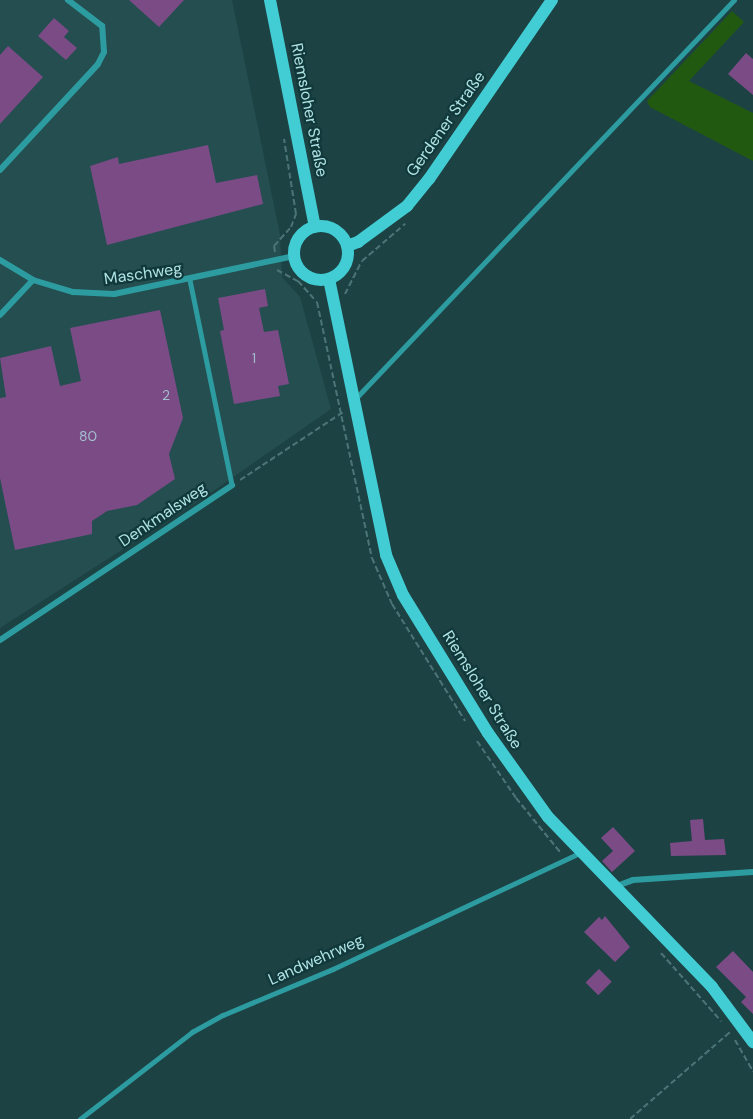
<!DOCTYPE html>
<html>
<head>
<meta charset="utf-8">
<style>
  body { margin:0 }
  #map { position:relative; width:753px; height:1119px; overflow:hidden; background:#1d4244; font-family:"DM Sans",sans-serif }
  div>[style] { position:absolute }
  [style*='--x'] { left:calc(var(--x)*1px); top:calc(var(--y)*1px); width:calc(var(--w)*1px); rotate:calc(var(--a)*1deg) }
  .built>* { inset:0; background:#244e50 }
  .green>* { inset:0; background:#215911 }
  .building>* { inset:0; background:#7b4b86; transform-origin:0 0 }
  .path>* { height:2px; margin-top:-1px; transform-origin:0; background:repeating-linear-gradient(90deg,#4a7476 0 6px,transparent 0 9px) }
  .lane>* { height:4.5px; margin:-2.25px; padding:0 2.25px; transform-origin:2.25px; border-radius:2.25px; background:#2d9ca1 }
  .street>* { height:6px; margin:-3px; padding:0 3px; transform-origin:3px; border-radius:3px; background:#2d9ca1 }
  .secondary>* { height:12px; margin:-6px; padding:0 6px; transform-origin:6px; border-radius:6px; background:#41cdd3 }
  .secondary>.ring { margin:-6px; padding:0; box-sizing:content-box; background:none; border:12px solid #41cdd3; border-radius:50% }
  span { translate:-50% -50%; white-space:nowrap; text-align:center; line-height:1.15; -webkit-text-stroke:4.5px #11383a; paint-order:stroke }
  .number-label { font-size:14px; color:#a2bdcd }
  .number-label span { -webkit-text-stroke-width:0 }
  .street-label { font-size:16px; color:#afe3e5 }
</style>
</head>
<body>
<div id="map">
  <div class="built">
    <div style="clip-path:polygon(0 0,232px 0,280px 235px,282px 277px,300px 297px,331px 409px,206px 496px,0 628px)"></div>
  </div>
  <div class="green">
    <div style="clip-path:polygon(732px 11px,744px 22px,689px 81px,753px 113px,753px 161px,650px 107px,647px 101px)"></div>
  </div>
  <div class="building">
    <div style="clip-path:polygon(129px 0,184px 0,159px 27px)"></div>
    <div style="clip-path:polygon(54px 18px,69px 31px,64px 37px,77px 48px,66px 60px,38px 36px)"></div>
    <div style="clip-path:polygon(8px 46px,43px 77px,0 124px,0 55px)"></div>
    <div style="clip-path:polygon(746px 53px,753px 59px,753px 95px,728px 74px)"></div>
    <div style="clip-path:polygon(208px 145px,216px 183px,257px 175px,263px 204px,107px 245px,90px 166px,118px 157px,119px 164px)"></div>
    <div style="clip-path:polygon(265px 289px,268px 306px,259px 308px,264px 332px,278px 330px,289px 384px,278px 386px,280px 396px,234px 404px,220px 331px,224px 330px,218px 298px)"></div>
    <div style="clip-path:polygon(160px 310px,183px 418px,169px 454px,175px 479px,137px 505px,107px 511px,92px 521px,92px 534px,15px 550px,0 478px,0 398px,6px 397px,0 358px,51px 346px,60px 386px,81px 381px,70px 328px)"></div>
    <div style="clip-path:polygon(703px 819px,705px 840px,724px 839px,726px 855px,671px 856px,670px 843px,692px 841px,690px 820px)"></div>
    <div style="clip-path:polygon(613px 827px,635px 851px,612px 872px,602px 861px,613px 851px,601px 838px)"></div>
    <div style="clip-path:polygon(605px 916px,630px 947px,615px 962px,584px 932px,599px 917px,602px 920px)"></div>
    <div style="clip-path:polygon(733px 951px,753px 972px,753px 1014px,741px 1002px,746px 997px,716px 967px)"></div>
    <div style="left:599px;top:969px;width:18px;height:19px;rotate:45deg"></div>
  </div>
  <div class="path">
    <div style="--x:275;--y:252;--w:6;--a:-99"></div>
    <div style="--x:274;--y:246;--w:25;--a:-48"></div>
    <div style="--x:291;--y:227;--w:14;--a:-69"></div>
    <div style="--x:296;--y:214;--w:76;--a:-99.1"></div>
    <div style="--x:277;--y:270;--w:24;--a:28"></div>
    <div style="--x:298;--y:281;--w:28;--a:48"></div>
    <div style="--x:345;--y:294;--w:37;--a:-63"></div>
    <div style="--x:362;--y:261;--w:57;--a:-40.7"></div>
    <div style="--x:317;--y:302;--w:262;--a:77.9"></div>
    <div style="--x:372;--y:558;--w:50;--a:66.5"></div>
    <div style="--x:392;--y:604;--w:138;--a:58"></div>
    <div style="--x:240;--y:480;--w:123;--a:-33.4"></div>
    <div style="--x:477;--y:741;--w:69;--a:55.6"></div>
    <div style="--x:516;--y:798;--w:70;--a:50.8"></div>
    <div style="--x:661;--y:953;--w:91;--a:48.6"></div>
    <div style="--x:735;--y:1040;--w:36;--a:60"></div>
    <div style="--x:630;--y:1119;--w:133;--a:-41"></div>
  </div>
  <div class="lane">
    <div style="--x:190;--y:280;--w:209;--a:78.4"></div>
    <div style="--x:355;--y:399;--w:550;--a:-46.47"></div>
    <div style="--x:80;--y:1119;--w:142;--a:-37.8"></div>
    <div style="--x:192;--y:1032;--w:35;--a:-29"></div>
    <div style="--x:223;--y:1015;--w:119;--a:-22.7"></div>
    <div style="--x:333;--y:969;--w:272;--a:-25.2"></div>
  </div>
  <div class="street">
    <div style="--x:0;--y:170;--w:144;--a:-47.2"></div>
    <div style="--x:98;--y:64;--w:13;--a:-63"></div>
    <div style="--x:104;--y:52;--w:26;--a:-94"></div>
    <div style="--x:102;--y:26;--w:43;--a:-142.6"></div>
    <div style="--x:0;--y:260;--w:39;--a:31"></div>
    <div style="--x:33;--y:280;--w:42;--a:16.7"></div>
    <div style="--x:73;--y:292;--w:41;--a:2.8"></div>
    <div style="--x:114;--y:294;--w:184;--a:-11.9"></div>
    <div style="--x:0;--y:315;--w:48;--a:-46.7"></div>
    <div style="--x:0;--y:640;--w:279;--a:-33.7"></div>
    <div style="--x:614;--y:887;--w:20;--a:-20"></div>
    <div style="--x:633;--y:880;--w:120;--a:-3.8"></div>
  </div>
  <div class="secondary">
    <div style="--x:270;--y:0;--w:231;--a:78.8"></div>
    <div class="ring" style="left:294px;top:226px;width:42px;height:42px"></div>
    <div style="--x:347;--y:246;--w:12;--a:-20"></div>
    <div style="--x:358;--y:242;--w:61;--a:-36.3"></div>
    <div style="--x:407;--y:206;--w:35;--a:-51"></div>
    <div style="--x:429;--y:179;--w:217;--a:-55.5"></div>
    <div style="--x:329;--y:279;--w:282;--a:78.3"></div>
    <div style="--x:386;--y:555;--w:43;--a:67"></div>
    <div style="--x:403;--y:595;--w:162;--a:58.4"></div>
    <div style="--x:488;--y:733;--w:103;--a:54.5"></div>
    <div style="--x:548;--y:817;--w:236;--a:46"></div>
    <div style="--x:712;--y:987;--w:69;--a:53.3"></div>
  </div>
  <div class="number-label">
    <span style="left:254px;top:358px">1</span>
    <span style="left:166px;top:395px">2</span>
    <span style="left:88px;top:436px">80</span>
  </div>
  <div class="street-label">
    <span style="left:309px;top:110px;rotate:79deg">Riemsloher Straße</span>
    <span style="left:446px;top:124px;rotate:-55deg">Gerdener Straße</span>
    <span style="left:143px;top:274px;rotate:-8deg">Maschweg</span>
    <span style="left:163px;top:515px;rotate:-34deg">Denkmalsweg</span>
    <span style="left:482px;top:690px;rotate:58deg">Riemsloher Straße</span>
    <span style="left:316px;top:960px;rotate:-24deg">Landwehrweg</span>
  </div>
</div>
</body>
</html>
